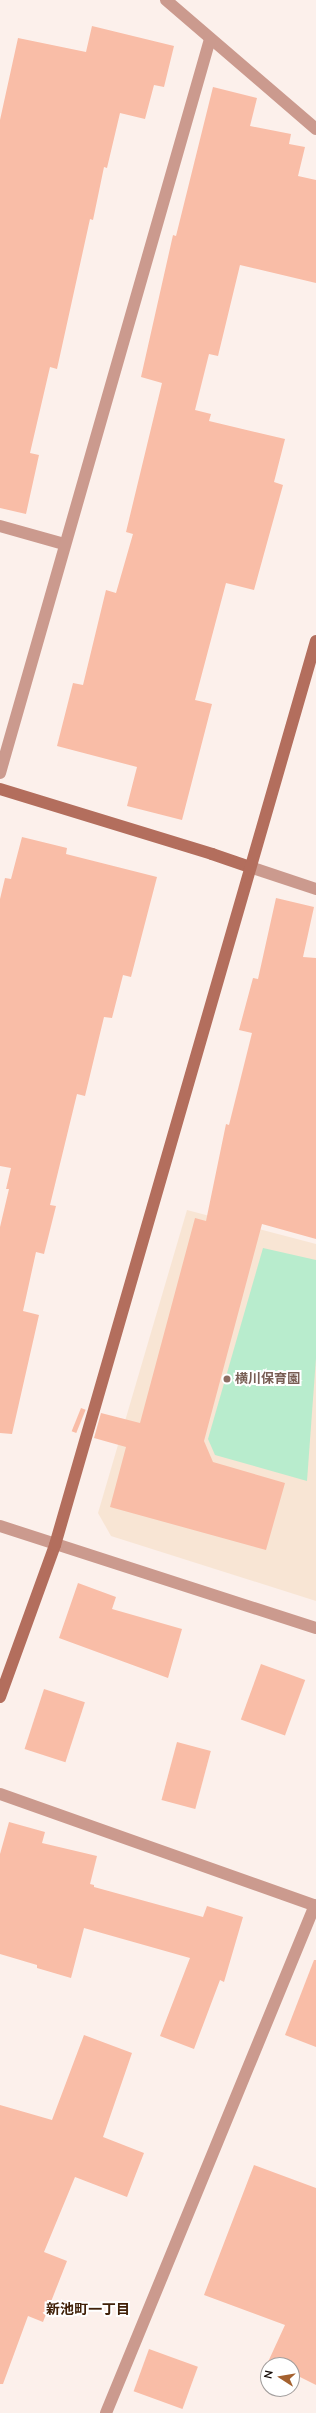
<!DOCTYPE html>
<html>
<head>
<meta charset="utf-8">
<style>
  body { margin:0 }
  #map { position:relative; width:316px; height:2413px; overflow:hidden; background:#fcf0eb; font-family:"Nunito Sans","Noto Sans JP",sans-serif }
  div>[style] { position:absolute }
  [style*='--x'] { left:calc(var(--x)*1px); top:calc(var(--y)*1px); width:calc(var(--w)*1px); rotate:calc(var(--a)*1deg) }
  .education>* { inset:0; background:#f8e5d4 }
  .green>* { inset:0; background:#b8eccd }
  .building>* { inset:0; background:#f9bda7; transform-origin:0 0 }
  .street>* { height:12px; margin:-6px; padding:0 6px; transform-origin:6px; border-radius:6px; background:#cb9a8e }
  .secondary>* { height:12px; margin:-6px; padding:0 6px; transform-origin:6px; border-radius:6px; background:#b36e5d }
  .dots>* { width:11px; height:11px; translate:-50% -50%; box-sizing:border-box; border:2px solid #fff; border-radius:50% }
  span { translate:-50% -50%; white-space:nowrap; text-align:center; line-height:1.15; -webkit-text-stroke:4px #fff; paint-order:stroke }
  .education-label { font-size:13px; color:#785e54; font-weight:700 }
  .left { translate:0 -50%; text-align:left }
  .neighbourhood-label { font-size:14px; color:#402109; font-weight:700 }
  .north { position:absolute; left:260px; top:2357px; width:40px; height:40px; box-sizing:border-box; background:#fff; border:1px solid #a29e9d; border-radius:50%; rotate:282deg; font-size:11px; font-weight:700; line-height:16px; text-align:center; color:#160d09 }
  .north::after { content:''; display:block; margin:auto; width:14px; height:18px; background:#a4612f; clip-path:polygon(50% 0,100% 100%,50% 72%,0 100%) }
</style>
</head>
<body>
<div id="map">
  <div class="education">
    <div style="clip-path:polygon(187px 1210px,316px 1244px,316px 1601px,111px 1536px,98px 1513px)"></div>
  </div>
  <div class="green">
    <div style="clip-path:polygon(263px 1248px,316px 1260px,316px 1358px,307px 1481px,215px 1455px,208px 1439px)"></div>
  </div>
  <div class="building">
    <div style="clip-path:polygon(92px 26px,174px 46px,164px 87px,154px 85px,145px 119px,120px 113px,107px 168px,104px 167px,93px 220px,90px 219px,57px 369px,50px 367px,30px 453px,39px 455px,26px 514px,0 508px,0 120px,18px 38px,86px 52px)"></div>
    <div style="clip-path:polygon(213px 87px,257px 98px,250px 126px,291px 134px,289px 144px,305px 147px,298px 176px,316px 180px,316px 283px,240px 265px,218px 356px,209px 354px,195px 410px,211px 414px,209px 421px,285px 439px,274px 482px,283px 485px,254px 590px,226px 583px,195px 700px,212px 704px,182px 820px,127px 806px,137px 767px,57px 746px,73px 683px,83px 685px,106px 590px,116px 593px,133px 534px,126px 532px,162px 383px,141px 377px,173px 235px,176px 236px)"></div>
    <div style="clip-path:polygon(22px 837px,67px 848px,66px 854px,157px 877px,131px 977px,123px 975px,112px 1018px,104px 1017px,85px 1096px,77px 1094px,50px 1205px,56px 1206px,44px 1254px,36px 1252px,23px 1311px,39px 1315px,12px 1434px,0 1433px,0 1227px,9px 1189px,6px 1189px,11px 1168px,0 1166px,0 899px,5px 878px,11px 879px)"></div>
    <div style="clip-path:polygon(276px 898px,314px 907px,303px 957px,316px 958px,316px 1239px,262px 1224px,204px 1441px,213px 1462px,285px 1483px,266px 1550px,110px 1507px,126px 1447px,94px 1438px,101px 1413px,140px 1423px,195px 1218px,206px 1221px,226px 1124px,229px 1125px,252px 1033px,239px 1030px,253px 978px,258px 979px)"></div>
    <div style="left:81px;top:1408px;width:5px;height:25px;rotate:22deg"></div>
    <div style="clip-path:polygon(78px 1583px,116px 1597px,112px 1609px,182px 1629px,168px 1678px,59px 1638px)"></div>
    <div style="left:261px;top:1664px;width:47px;height:59px;rotate:20deg"></div>
    <div style="left:44px;top:1689px;width:43px;height:63px;rotate:18deg"></div>
    <div style="left:177px;top:1742px;width:35px;height:60px;rotate:15deg"></div>
    <div style="clip-path:polygon(9px 1822px,45px 1832px,42px 1843px,97px 1856px,90px 1884px,94px 1885px,94px 1887px,203px 1917px,207px 1906px,243px 1917px,224px 1982px,220px 1980px,194px 2049px,160px 2036px,190px 1958px,84px 1928px,71px 1978px,37px 1968px,37px 1965px,0 1954px,0 1854px)"></div>
    <div style="clip-path:polygon(314px 1960px,316px 1960px,316px 2047px,285px 2035px)"></div>
    <div style="clip-path:polygon(84px 2035px,132px 2053px,103px 2137px,144px 2153px,127px 2197px,75px 2177px,44px 2252px,67px 2261px,43px 2322px,28px 2316px,3px 2384px,0 2384px,0 2105px,52px 2120px)"></div>
    <div style="clip-path:polygon(254px 2165px,316px 2188px,316px 2385px,292px 2373px,292px 2365px,274px 2365px,268px 2362px,285px 2325px,204px 2295px)"></div>
    <div style="left:149px;top:2349px;width:52px;height:45px;rotate:20deg"></div>
  </div>
  <div class="street">
    <div style="--x:166;--y:0;--w:198;--a:40.7"></div>
    <div style="--x:0;--y:526;--w:66;--a:15.7"></div>
    <div style="--x:0;--y:773;--w:763;--a:-74.03"></div>
    <div style="--x:250;--y:867;--w:70;--a:18.4"></div>
    <div style="--x:0;--y:1526;--w:332;--a:17.9"></div>
    <div style="--x:0;--y:1794;--w:335;--a:19.5"></div>
    <div style="--x:106;--y:2413;--w:549;--a:-67.64"></div>
  </div>
  <div class="secondary">
    <div style="--x:0;--y:789;--w:222;--a:17"></div>
    <div style="--x:212;--y:854;--w:40;--a:18.9"></div>
    <div style="--x:0;--y:1697;--w:162;--a:-70.1"></div>
    <div style="--x:55;--y:1545;--w:941;--a:-73.9"></div>
  </div>
  <div class="dots">
    <div style="left:227px;top:1379px;background:#8d6e63"></div>
  </div>
  <div class="education-label">
    <span class="left" style="left:235px;top:1379px">横川保育園</span>
  </div>
  <div class="neighbourhood-label">
    <span style="left:88px;top:2310px">新池町一丁目</span>
  </div>
  <div class="north">N</div>
</div>
</body>
</html>
